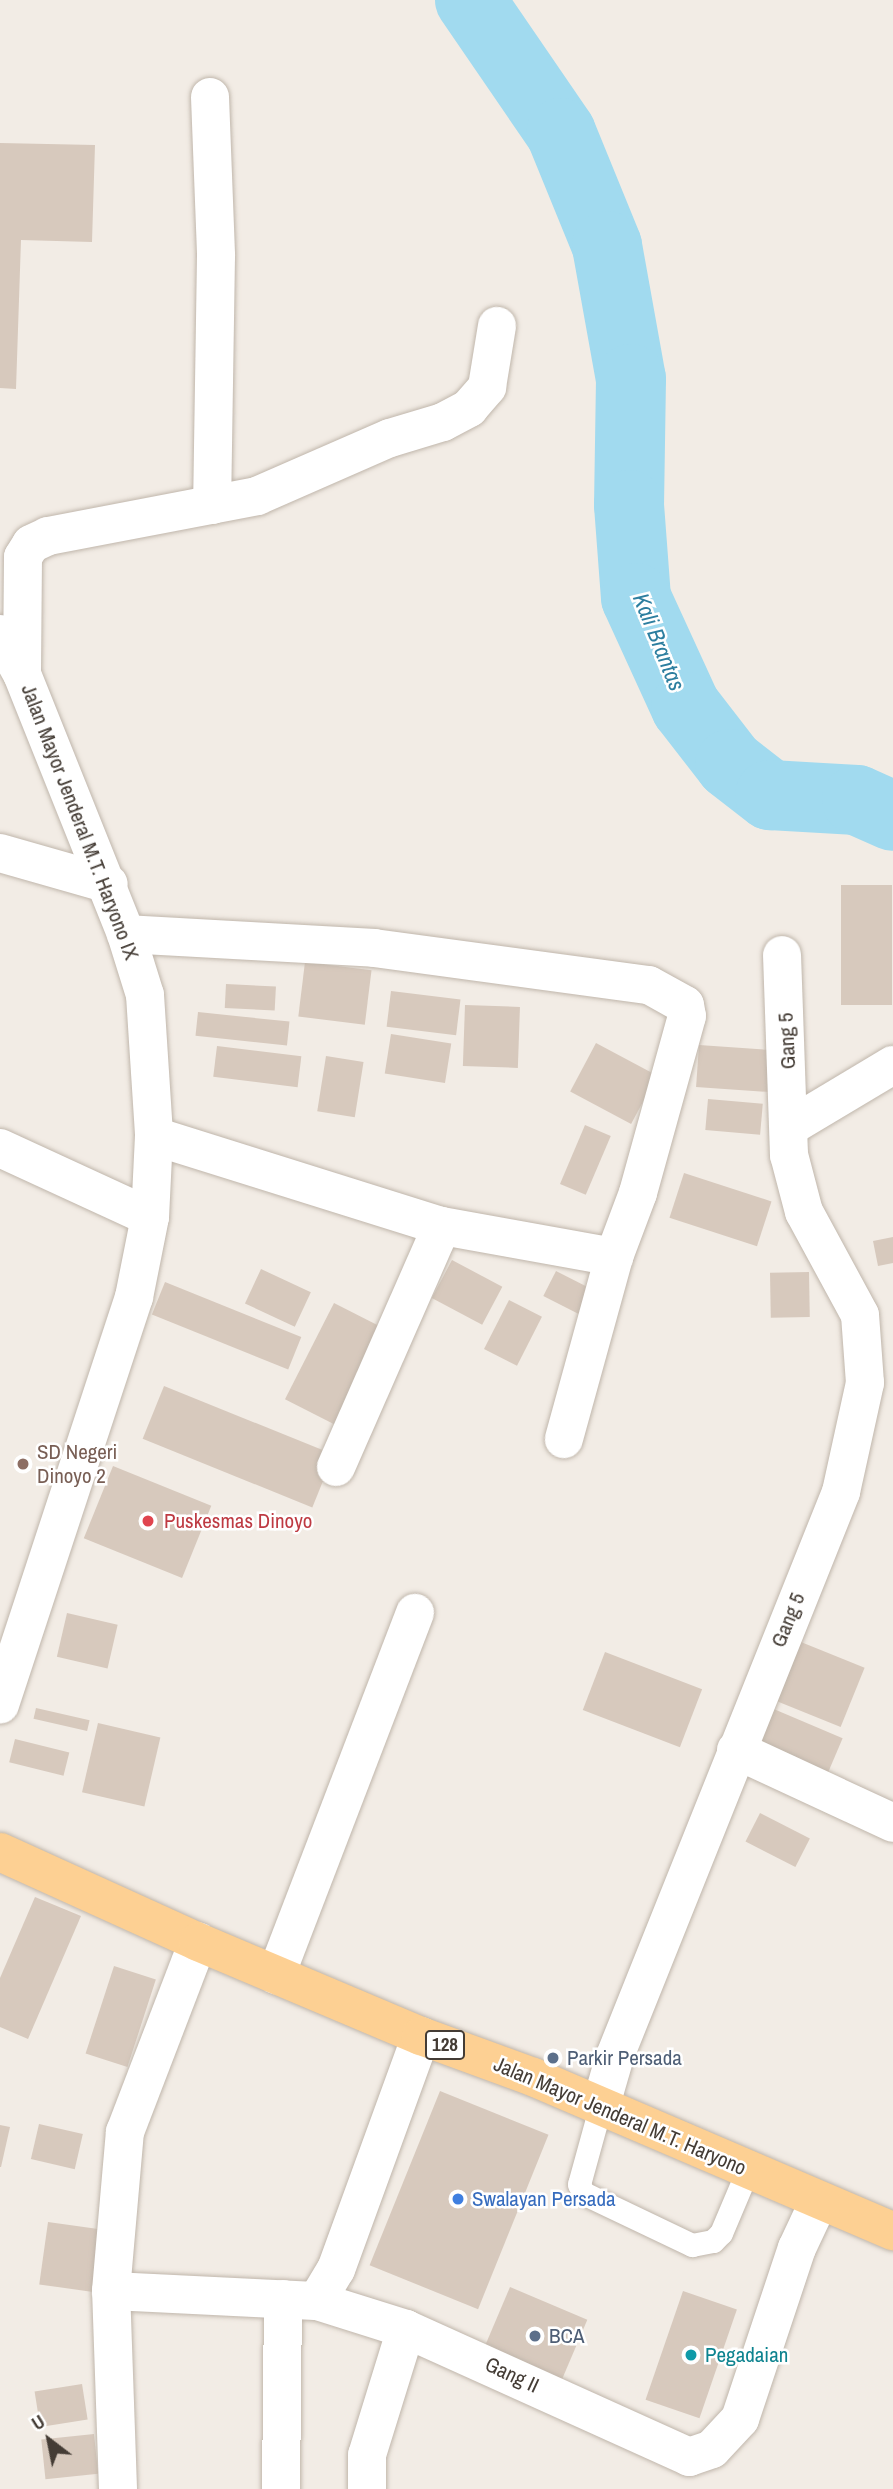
<!DOCTYPE html>
<html>
<head>
<meta charset="utf-8">
<style>
  body { margin:0 }
  #map { position:relative; width:893px; height:2489px; overflow:hidden; background:#f2ece5; font-family:"Archivo Narrow",sans-serif }
  div>[style] { position:absolute }
  [style*='--x'] { left:calc(var(--x)*1px); top:calc(var(--y)*1px); width:calc(var(--w)*1px); rotate:calc(var(--a)*1deg) }
  .river>* { height:70px; margin:-35px; padding:0 35px; transform-origin:35px; border-radius:35px; background:#a1daef }
  .building>* { inset:0; background:#d7c9bd; transform-origin:0 0 }
  .roads { filter:drop-shadow(0 0 2px #c0b6ab) drop-shadow(0 0 2px #c0b6ab) }
  .service>* { height:23px; margin:-11.5px; padding:0 11.5px; transform-origin:11.5px; border-radius:11.5px; background:#fff }
  .minor>* { height:38px; margin:-19px; padding:0 19px; transform-origin:19px; border-radius:19px; background:#fff }
  .primary>* { height:38px; margin:-19px; padding:0 19px; transform-origin:19px; border-radius:19px; background:#fdd093 }
  .dots>* { width:19px; height:19px; translate:-50% -50%; box-sizing:border-box; border:4px solid #fff; border-radius:50% }
  span { translate:-50% -50%; white-space:nowrap; text-align:center; line-height:1.15; -webkit-text-stroke:5px #fff; paint-order:stroke }
  .shield-label span { padding:2px 5px; background:#fff; border:2px solid; border-radius:5px; -webkit-text-stroke-width:0 }
  .shield-label { font-size:19px; color:#443c35; font-weight:700 }
  .street-label { font-size:21px; color:#443c35 }
  .education-label { font-size:21px; color:#785e54 }
  .left { translate:0 -50%; text-align:left }
  .health-label { font-size:21px; color:#be3a42 }
  .service-label { font-size:21px; color:#4e5e75 }
  .shop-label { font-size:21px; color:#366cbe }
  .culture-label { font-size:21px; color:#0d838f }
  .water-label { font-size:23px; color:#2c7e9f; font-style:italic }
  .north { position:absolute; left:14px; top:2405px; width:70px; height:70px; -webkit-text-stroke:5px #fff; paint-order:stroke; rotate:328deg; font-size:19px; font-weight:700; line-height:28px; text-align:center; color:#443c35 }
  .north::after { content:''; display:block; margin:auto; width:24px; height:32px; background:#443c35; clip-path:polygon(50% 0,100% 100%,50% 72%,0 100%) }
</style>
</head>
<body>
<div id="map">
  <div class="river">
    <div style="--x:470;--y:0;--w:161;--a:55.6"></div>
    <div style="--x:561;--y:133;--w:122;--a:67.8"></div>
    <div style="--x:607;--y:246;--w:135;--a:79.8"></div>
    <div style="--x:631;--y:379;--w:126;--a:90.9"></div>
    <div style="--x:629;--y:505;--w:93;--a:85.7"></div>
    <div style="--x:636;--y:598;--w:120;--a:65.4"></div>
    <div style="--x:686;--y:707;--w:72;--a:52.3"></div>
    <div style="--x:730;--y:764;--w:51;--a:37.8"></div>
    <div style="--x:770;--y:795;--w:87;--a:3.3"></div>
    <div style="--x:857;--y:800;--w:39;--a:24"></div>
  </div>
  <div class="building">
    <div style="clip-path:polygon(0 143px,95px 145px,92px 242px,21px 240px,16px 389px,0 388px)"></div>
    <div style="left:841px;top:885px;width:51px;height:120px"></div>
    <div style="left:305px;top:962px;width:67px;height:55px;rotate:7deg"></div>
    <div style="left:226px;top:984px;width:50px;height:24px;rotate:3deg"></div>
    <div style="left:391px;top:991px;width:70px;height:36px;rotate:7deg"></div>
    <div style="left:465px;top:1005px;width:55px;height:61px;rotate:2deg"></div>
    <div style="left:198px;top:1012px;width:92px;height:24px;rotate:6deg"></div>
    <div style="left:391px;top:1034px;width:61px;height:40px;rotate:9deg"></div>
    <div style="left:596px;top:1043px;width:69px;height:55px;rotate:28deg"></div>
    <div style="left:699px;top:1045px;width:78px;height:42px;rotate:4deg"></div>
    <div style="left:217px;top:1046px;width:85px;height:31px;rotate:7deg"></div>
    <div style="left:326px;top:1056px;width:38px;height:56px;rotate:9deg"></div>
    <div style="left:708px;top:1099px;width:55px;height:31px;rotate:5deg"></div>
    <div style="left:585px;top:1125px;width:28px;height:64px;rotate:23deg"></div>
    <div style="left:684px;top:1173px;width:92px;height:47px;rotate:18deg"></div>
    <div style="clip-path:polygon(893px 1237px,893px 1263px,878px 1266px,873px 1241px)"></div>
    <div style="left:452px;top:1260px;width:57px;height:43px;rotate:28deg"></div>
    <div style="left:261px;top:1269px;width:55px;height:38px;rotate:25deg"></div>
    <div style="left:556px;top:1271px;width:48px;height:28px;rotate:27deg"></div>
    <div style="left:809px;top:1272px;width:45px;height:39px;rotate:89deg"></div>
    <div style="left:165px;top:1282px;width:147px;height:35px;rotate:22deg"></div>
    <div style="left:509px;top:1300px;width:37px;height:55px;rotate:27deg"></div>
    <div style="left:334px;top:1303px;width:64px;height:108px;rotate:27deg"></div>
    <div style="left:164px;top:1386px;width:183px;height:57px;rotate:22deg"></div>
    <div style="left:113px;top:1466px;width:106px;height:78px;rotate:22deg"></div>
    <div style="left:67px;top:1613px;width:52px;height:45px;rotate:13deg"></div>
    <div style="left:796px;top:1640px;width:74px;height:64px;rotate:22deg"></div>
    <div style="left:605px;top:1652px;width:104px;height:62px;rotate:21deg"></div>
    <div style="left:769px;top:1707px;width:80px;height:37px;rotate:23deg"></div>
    <div style="left:36px;top:1708px;width:55px;height:11px;rotate:13deg"></div>
    <div style="left:98px;top:1723px;width:64px;height:71px;rotate:13deg"></div>
    <div style="left:15px;top:1739px;width:56px;height:24px;rotate:14deg"></div>
    <div style="left:760px;top:1813px;width:56px;height:32px;rotate:27deg"></div>
    <div style="clip-path:polygon(35px 1897px,81px 1916px,28px 2039px,0 2027px,0 1978px)"></div>
    <div style="left:114px;top:1966px;width:44px;height:92px;rotate:18deg"></div>
    <div style="left:440px;top:2091px;width:117px;height:188px;rotate:22deg"></div>
    <div style="left:39px;top:2124px;width:45px;height:36px;rotate:13deg"></div>
    <div style="clip-path:polygon(0 2125px,10px 2127px,1px 2167px,0 2167px)"></div>
    <div style="left:48px;top:2222px;width:56px;height:63px;rotate:8deg"></div>
    <div style="left:510px;top:2287px;width:84px;height:72px;rotate:23deg"></div>
    <div style="left:683px;top:2291px;width:57px;height:115px;rotate:19deg"></div>
    <div style="left:82px;top:2384px;width:36px;height:48px;rotate:81deg"></div>
    <div style="left:94px;top:2434px;width:40px;height:53px;rotate:84deg"></div>
  </div>
  <div class="roads">
    <div class="service">
      <div style="--x:600;--y:2108;--w:79;--a:105.4"></div>
      <div style="--x:579;--y:2184;--w:10;--a:66"></div>
      <div style="--x:583;--y:2193;--w:121;--a:25.5"></div>
      <div style="--x:692;--y:2245;--w:21;--a:-11"></div>
      <div style="--x:713;--y:2241;--w:11;--a:-45"></div>
      <div style="--x:721;--y:2233;--w:69;--a:-67.1"></div>
    </div>
    <div class="minor">
      <div style="--x:210;--y:97;--w:159;--a:87.8"></div>
      <div style="--x:216;--y:256;--w:249;--a:90.9"></div>
      <div style="--x:0;--y:634;--w:46;--a:61.2"></div>
      <div style="--x:22;--y:674;--w:280;--a:68.2"></div>
      <div style="--x:126;--y:934;--w:64;--a:72.7"></div>
      <div style="--x:145;--y:995;--w:141;--a:86.3"></div>
      <div style="--x:154;--y:1136;--w:81;--a:92.8"></div>
      <div style="--x:150;--y:1217;--w:82;--a:101.3"></div>
      <div style="--x:134;--y:1297;--w:429;--a:108.2"></div>
      <div style="--x:22;--y:672;--w:115;--a:-89.5"></div>
      <div style="--x:23;--y:557;--w:15;--a:-58"></div>
      <div style="--x:31;--y:544;--w:19;--a:-25"></div>
      <div style="--x:48;--y:536;--w:213;--a:-10.8"></div>
      <div style="--x:257;--y:496;--w:145;--a:-23.6"></div>
      <div style="--x:390;--y:438;--w:55;--a:-16.8"></div>
      <div style="--x:443;--y:422;--w:30;--a:-28"></div>
      <div style="--x:469;--y:408;--w:28;--a:-49"></div>
      <div style="--x:487;--y:387;--w:62;--a:-80.7"></div>
      <div style="--x:0;--y:853;--w:113;--a:15.9"></div>
      <div style="--x:126;--y:934;--w:248;--a:3.2"></div>
      <div style="--x:374;--y:948;--w:277;--a:7.7"></div>
      <div style="--x:649;--y:985;--w:41;--a:29.1"></div>
      <div style="--x:685;--y:1005;--w:11;--a:80"></div>
      <div style="--x:687;--y:1016;--w:184;--a:105.5"></div>
      <div style="--x:638;--y:1193;--w:68;--a:110.6"></div>
      <div style="--x:614;--y:1257;--w:189;--a:105.4"></div>
      <div style="--x:791;--y:1126;--w:119;--a:-30.9"></div>
      <div style="--x:154;--y:1136;--w:302;--a:17.4"></div>
      <div style="--x:442;--y:1226;--w:175;--a:10.2"></div>
      <div style="--x:0;--y:1148;--w:165;--a:24.7"></div>
      <div style="--x:336;--y:1467;--w:263;--a:-66.3"></div>
      <div style="--x:736;--y:1750;--w:173;--a:24.9"></div>
      <div style="--x:276;--y:1975;--w:388;--a:-69"></div>
      <div style="--x:421;--y:2036;--w:248;--a:110"></div>
      <div style="--x:336;--y:2269;--w:37;--a:121"></div>
      <div style="--x:317;--y:2301;--w:93;--a:17.5"></div>
      <div style="--x:406;--y:2329;--w:311;--a:24.3"></div>
      <div style="--x:689;--y:2457;--w:24;--a:-19"></div>
      <div style="--x:712;--y:2449;--w:41;--a:-47"></div>
      <div style="--x:740;--y:2419;--w:180;--a:-71.6"></div>
      <div style="--x:797;--y:2248;--w:52;--a:-64.9"></div>
      <div style="--x:600;--y:2108;--w:54;--a:-73.9"></div>
      <div style="--x:615;--y:2056;--w:608;--a:-68.16"></div>
      <div style="--x:841;--y:1492;--w:112;--a:-77.6"></div>
      <div style="--x:865;--y:1383;--w:68;--a:-94.2"></div>
      <div style="--x:860;--y:1315;--w:117;--a:-118.5"></div>
      <div style="--x:804;--y:1212;--w:59;--a:-104.7"></div>
      <div style="--x:789;--y:1155;--w:200;--a:-92"></div>
      <div style="--x:111;--y:2291;--w:206;--a:2.8"></div>
      <div style="--x:118;--y:2489;--w:198;--a:-92"></div>
      <div style="--x:111;--y:2291;--w:160;--a:-85"></div>
      <div style="--x:125;--y:2132;--w:204;--a:-69"></div>
      <div style="--x:281;--y:2489;--w:190;--a:-89.4"></div>
      <div style="--x:367;--y:2489;--w:34;--a:-90"></div>
      <div style="--x:367;--y:2455;--w:132;--a:-72.8"></div>
    </div>
    <div class="primary">
      <div style="--x:0;--y:1852;--w:217;--a:24.4"></div>
      <div style="--x:198;--y:1942;--w:242;--a:22.9"></div>
      <div style="--x:421;--y:2036;--w:119;--a:20.1"></div>
      <div style="--x:533;--y:2077;--w:392;--a:23.2"></div>
    </div>
  </div>
  <div class="dots">
    <div style="left:23px;top:1464px;background:#8d6e63"></div>
    <div style="left:148px;top:1521px;background:#e0444e"></div>
    <div style="left:553px;top:2058px;background:#5c6f8a"></div>
    <div style="left:458px;top:2199px;background:#3f7fe0"></div>
    <div style="left:535px;top:2336px;background:#5c6f8a"></div>
    <div style="left:691px;top:2355px;background:#0f9aa8"></div>
  </div>
  <div class="shield-label">
    <span style="left:445px;top:2045px">128</span>
  </div>
  <div class="street-label">
    <span style="left:80px;top:822px;rotate:69deg">Jalan Mayor Jenderal M.T. Haryono IX</span>
    <span style="left:787px;top:1041px;rotate:-93deg">Gang 5</span>
    <span style="left:788px;top:1620px;rotate:-68deg">Gang 5</span>
    <span style="left:620px;top:2116px;rotate:23deg">Jalan Mayor Jenderal M.T. Haryono</span>
    <span style="left:512px;top:2375px;rotate:25deg">Gang II</span>
  </div>
  <div class="education-label">
    <span class="left" style="left:37px;top:1464px">SD Negeri<br>Dinoyo 2</span>
  </div>
  <div class="health-label">
    <span class="left" style="left:164px;top:1521px">Puskesmas Dinoyo</span>
  </div>
  <div class="service-label">
    <span class="left" style="left:567px;top:2058px">Parkir Persada</span>
    <span class="left" style="left:549px;top:2336px">BCA</span>
  </div>
  <div class="shop-label">
    <span class="left" style="left:472px;top:2199px">Swalayan Persada</span>
  </div>
  <div class="culture-label">
    <span class="left" style="left:705px;top:2355px">Pegadaian</span>
  </div>
  <div class="water-label">
    <span style="left:659px;top:642px;rotate:68deg">Kali Brantas</span>
  </div>
  <div class="north">U</div>
</div>
</body>
</html>
